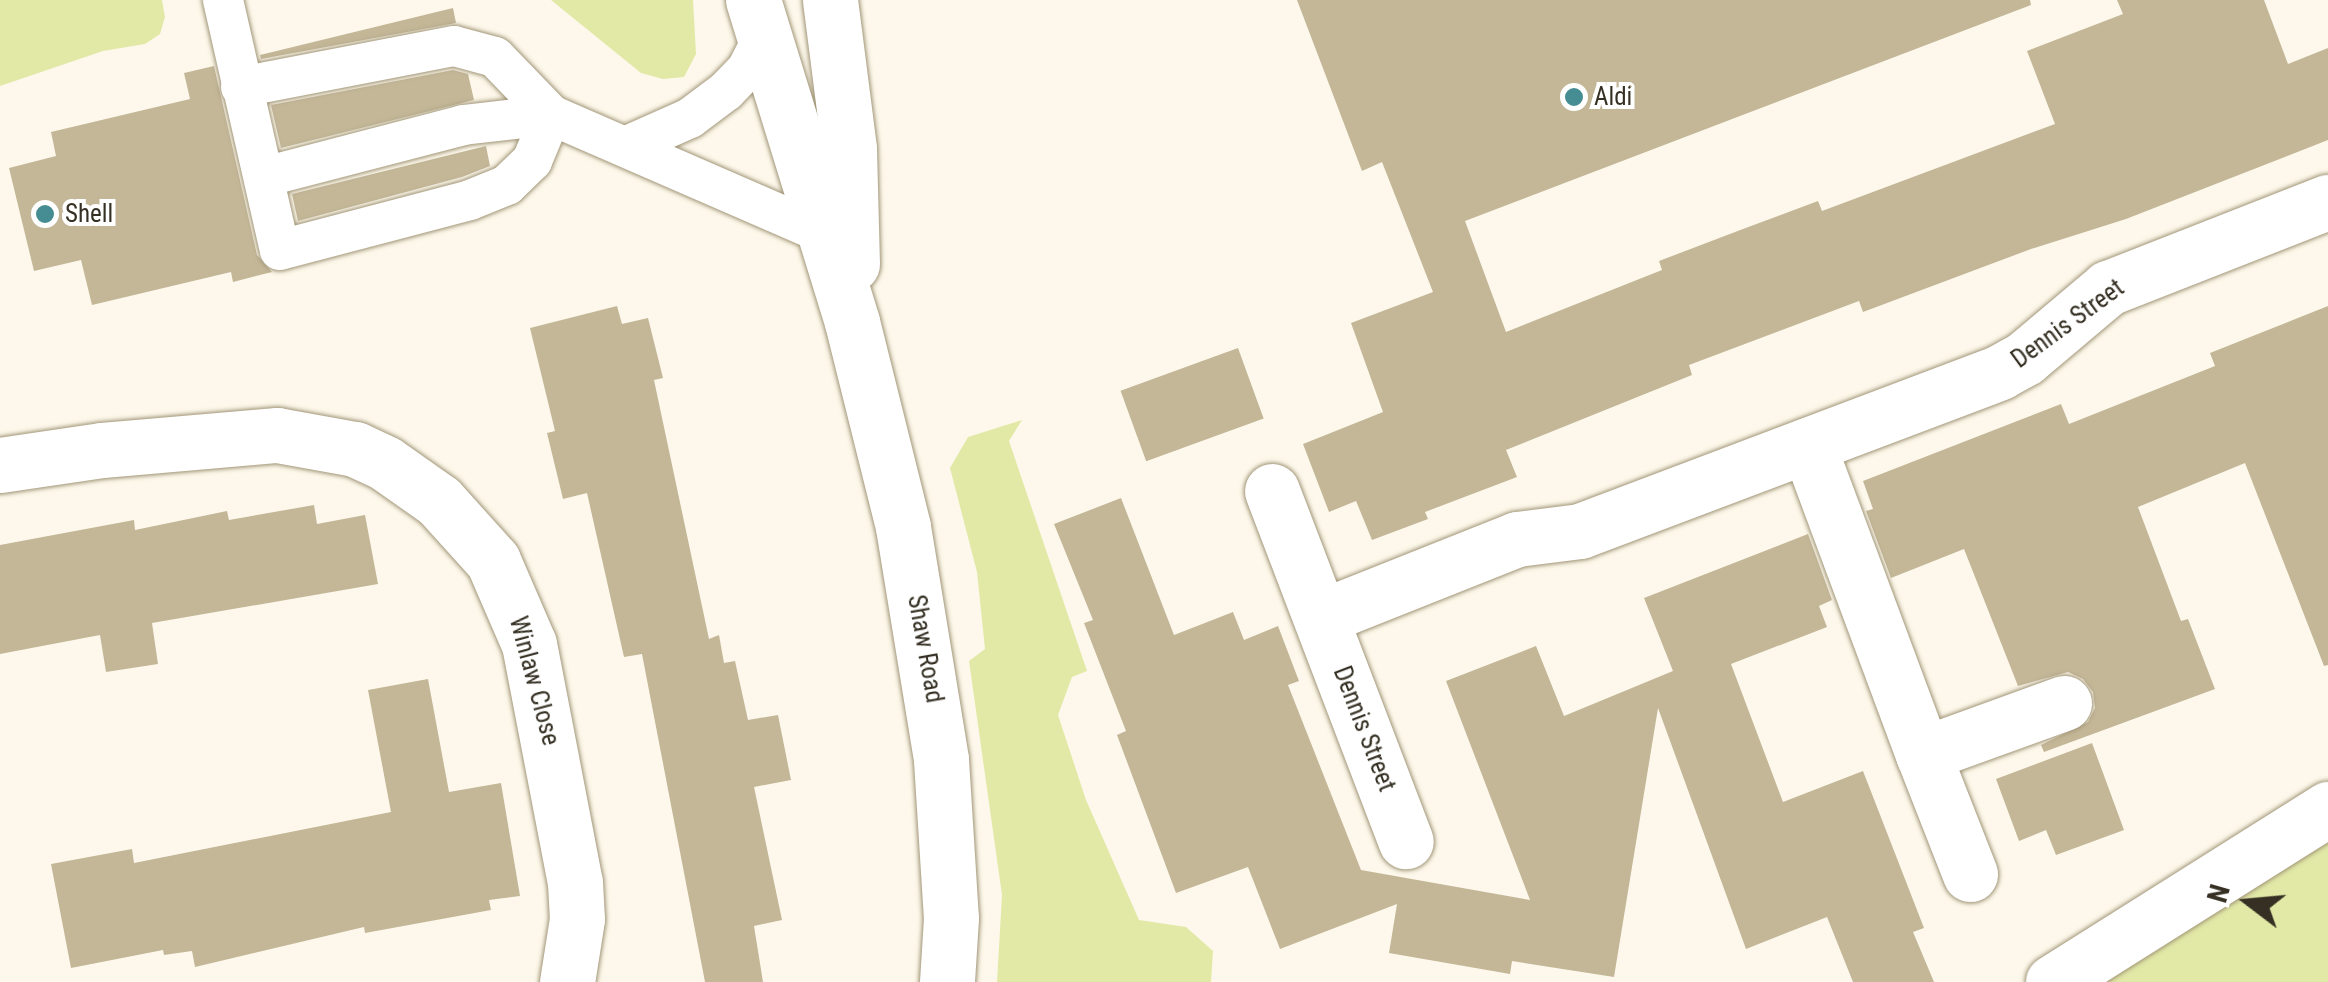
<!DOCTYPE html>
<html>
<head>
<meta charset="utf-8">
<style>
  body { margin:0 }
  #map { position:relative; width:2328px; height:982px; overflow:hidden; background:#fdf8eb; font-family:"Roboto Condensed",sans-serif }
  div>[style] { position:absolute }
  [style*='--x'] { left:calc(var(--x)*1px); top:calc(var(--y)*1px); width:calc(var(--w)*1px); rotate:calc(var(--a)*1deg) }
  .green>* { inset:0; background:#e2e9a7 }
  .building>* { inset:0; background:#c3b798; transform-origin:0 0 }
  .roads { filter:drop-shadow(0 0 2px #a29678) drop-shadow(0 0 2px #a29678) }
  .lane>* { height:40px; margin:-20px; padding:0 20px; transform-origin:20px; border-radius:20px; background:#fff }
  .street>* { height:55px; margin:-27.5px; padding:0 27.5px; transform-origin:27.5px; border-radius:27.5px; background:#fff }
  .secondary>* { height:55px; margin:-27.5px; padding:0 27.5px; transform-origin:27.5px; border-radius:27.5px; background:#fff }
  .dots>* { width:28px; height:28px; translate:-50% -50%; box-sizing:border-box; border:5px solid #fff; border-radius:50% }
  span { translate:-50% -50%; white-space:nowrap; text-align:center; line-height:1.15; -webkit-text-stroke:8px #fff; paint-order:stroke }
  .poi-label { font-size:25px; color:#353023 }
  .left { translate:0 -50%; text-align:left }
  .street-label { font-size:25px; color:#353023 }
  .north { position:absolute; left:2198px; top:852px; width:100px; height:100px; -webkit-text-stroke:8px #fff; paint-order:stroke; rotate:286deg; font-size:28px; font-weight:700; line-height:40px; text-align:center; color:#353023 }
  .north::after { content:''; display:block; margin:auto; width:35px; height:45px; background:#353023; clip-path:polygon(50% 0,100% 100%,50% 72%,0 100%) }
</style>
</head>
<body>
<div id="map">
  <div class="green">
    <div style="clip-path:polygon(0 0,162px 0,165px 17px,160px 34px,145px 44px,103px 51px,0 86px)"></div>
    <div style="clip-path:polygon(551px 0,693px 0,696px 54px,684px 77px,663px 79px,641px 73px)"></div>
    <div style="clip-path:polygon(1022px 420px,1009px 441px,1087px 671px,1072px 677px,1058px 715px,1086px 800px,1139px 920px,1186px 927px,1213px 951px,1211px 982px,997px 982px,1002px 895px,969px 661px,985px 649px,977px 572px,950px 468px,968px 437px)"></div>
    <div style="clip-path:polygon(2328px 841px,2328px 982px,2102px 982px)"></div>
  </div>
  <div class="building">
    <div style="clip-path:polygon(1297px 0,2030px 0,2031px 5px,1465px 221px,1506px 332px,1662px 270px,1659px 261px,1743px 229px,1818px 201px,1822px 211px,2055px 124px,2027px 51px,2123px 14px,2117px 0,2264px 0,2288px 64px,2328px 48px,2328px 140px,2126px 219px,2031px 249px,1863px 312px,1859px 301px,1689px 365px,1692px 375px,1506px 450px,1517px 477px,1425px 512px,1428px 519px,1372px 540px,1356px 501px,1329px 512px,1303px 444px,1383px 412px,1351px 323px,1433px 292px,1382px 162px,1362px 171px)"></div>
    <div style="clip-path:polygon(453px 8px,456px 23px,261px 59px,260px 55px)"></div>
    <div style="clip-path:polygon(214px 66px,257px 255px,272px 272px,233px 282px,231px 272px,92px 305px,81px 260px,34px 271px,9px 168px,56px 156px,51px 132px,190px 99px,184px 73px)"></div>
    <div style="clip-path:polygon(453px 70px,468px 74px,474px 100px,281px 148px,271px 105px)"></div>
    <div style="clip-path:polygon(486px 146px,490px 166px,462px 177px,298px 221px,292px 194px)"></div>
    <div style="clip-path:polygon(617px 306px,622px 324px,648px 318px,663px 378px,654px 380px,709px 639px,719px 635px,724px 663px,735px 661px,748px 720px,778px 715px,791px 780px,754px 787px,782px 920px,754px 926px,763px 982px,705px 982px,642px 654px,624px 657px,587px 493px,563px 499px,547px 433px,555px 431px,530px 328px)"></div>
    <div style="clip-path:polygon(2328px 306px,2328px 665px,2324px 666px,2245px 463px,2138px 507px,2181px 621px,2188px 619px,2215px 689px,2044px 752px,2041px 745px,2088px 722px,2095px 708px,2093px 692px,2083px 679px,2068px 672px,2018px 686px,1964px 549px,1891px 578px,1866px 511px,1873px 509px,1863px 481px,2061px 404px,2069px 424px,2215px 366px,2210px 353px)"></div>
    <div style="left:1238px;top:348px;width:75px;height:125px;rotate:70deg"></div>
    <div style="clip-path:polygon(1121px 498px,1174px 635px,1233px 612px,1244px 640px,1278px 626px,1299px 681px,1288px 685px,1361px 870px,1530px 900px,1446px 681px,1536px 646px,1564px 716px,1673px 671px,1644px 598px,1808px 534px,1832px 600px,1819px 606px,1827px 627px,1731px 664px,1783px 802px,1863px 771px,1924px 928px,1913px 932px,1934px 982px,1853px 982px,1827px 917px,1746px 949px,1658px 708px,1614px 977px,1512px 961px,1510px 974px,1389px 953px,1397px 904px,1280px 949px,1248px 867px,1176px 893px,1117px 735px,1126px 731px,1084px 623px,1093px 620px,1054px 524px)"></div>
    <div style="clip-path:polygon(314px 505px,317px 524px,365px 515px,378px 584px,152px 623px,158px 664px,106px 672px,100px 635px,0 654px,0 545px,134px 520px,135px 530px,227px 511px,229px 520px)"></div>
    <div style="clip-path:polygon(428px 679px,449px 792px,501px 783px,520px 896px,489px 900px,491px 910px,365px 933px,364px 927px,195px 967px,192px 951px,164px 955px,163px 950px,71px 968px,51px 864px,132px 849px,134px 863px,391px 812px,368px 690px)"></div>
    <div style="clip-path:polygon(2092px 743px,2124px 830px,2056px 855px,2046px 830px,2019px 841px,1996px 779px)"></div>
  </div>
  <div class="roads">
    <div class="lane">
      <div style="--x:223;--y:0;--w:256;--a:77.2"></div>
      <div style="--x:280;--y:250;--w:196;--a:-14.7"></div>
      <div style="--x:470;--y:200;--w:40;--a:-22"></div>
      <div style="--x:507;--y:185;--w:35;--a:-44"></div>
      <div style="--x:532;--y:161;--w:50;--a:-67.6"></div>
      <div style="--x:241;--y:87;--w:217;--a:-10.9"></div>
      <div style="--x:454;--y:46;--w:42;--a:15"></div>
      <div style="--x:495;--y:57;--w:81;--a:46"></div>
      <div style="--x:627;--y:146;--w:69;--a:-24"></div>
      <div style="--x:690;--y:118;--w:45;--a:-36.9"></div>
      <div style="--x:726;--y:91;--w:30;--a:-46"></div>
      <div style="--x:747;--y:69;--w:39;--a:-63"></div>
      <div style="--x:264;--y:177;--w:206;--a:-14.6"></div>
      <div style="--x:463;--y:125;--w:89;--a:-6.5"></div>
      <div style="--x:551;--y:115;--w:299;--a:23.5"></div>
    </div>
    <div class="street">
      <div style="--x:1808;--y:445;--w:330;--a:69.6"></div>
      <div style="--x:1923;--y:754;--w:150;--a:-19.9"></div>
      <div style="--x:0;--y:465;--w:103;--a:-8.4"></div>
      <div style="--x:102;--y:450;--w:176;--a:-4.9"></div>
      <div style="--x:277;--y:435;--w:79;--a:10.2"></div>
      <div style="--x:355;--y:449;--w:33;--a:25"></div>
      <div style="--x:385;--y:463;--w:66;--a:35.1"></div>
      <div style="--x:439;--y:501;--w:81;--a:48"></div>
      <div style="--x:493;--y:561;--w:90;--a:66.6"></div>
      <div style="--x:529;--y:644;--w:242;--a:79.1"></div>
      <div style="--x:575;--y:882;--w:37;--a:87"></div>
      <div style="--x:577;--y:919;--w:64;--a:99"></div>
      <div style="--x:1272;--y:491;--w:375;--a:69.1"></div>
      <div style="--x:1321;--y:617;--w:211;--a:-21.7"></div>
      <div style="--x:1517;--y:539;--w:64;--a:-7.2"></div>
      <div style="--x:1580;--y:531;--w:449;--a:-20.7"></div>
      <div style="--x:2000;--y:372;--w:29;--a:-29"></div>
      <div style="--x:2025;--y:358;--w:109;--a:-40.1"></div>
      <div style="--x:2108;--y:288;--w:236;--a:-21.4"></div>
      <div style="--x:1923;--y:754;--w:129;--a:68.6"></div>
      <div style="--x:2053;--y:982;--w:325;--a:-32.2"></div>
    </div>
    <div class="secondary">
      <div style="--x:753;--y:0;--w:337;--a:72.9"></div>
      <div style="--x:852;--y:322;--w:211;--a:76"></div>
      <div style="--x:903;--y:527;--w:236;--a:80.7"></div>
      <div style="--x:941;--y:760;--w:158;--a:86.4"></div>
      <div style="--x:951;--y:918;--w:64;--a:93.6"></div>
      <div style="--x:830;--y:0;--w:150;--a:82.7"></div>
      <div style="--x:849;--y:149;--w:115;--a:88.5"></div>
    </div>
  </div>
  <div class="dots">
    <div style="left:1574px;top:97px;background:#458d92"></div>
    <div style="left:45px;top:214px;background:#458d92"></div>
  </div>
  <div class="poi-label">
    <span class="left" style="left:1594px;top:97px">Aldi</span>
    <span class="left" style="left:65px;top:214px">Shell</span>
  </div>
  <div class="street-label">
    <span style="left:2068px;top:324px;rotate:-36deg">Dennis Street</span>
    <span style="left:925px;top:649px;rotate:80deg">Shaw Road</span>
    <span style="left:534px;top:681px;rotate:75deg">Winlaw Close</span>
    <span style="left:1364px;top:729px;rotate:69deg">Dennis Street</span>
  </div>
  <div class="north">N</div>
</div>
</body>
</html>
